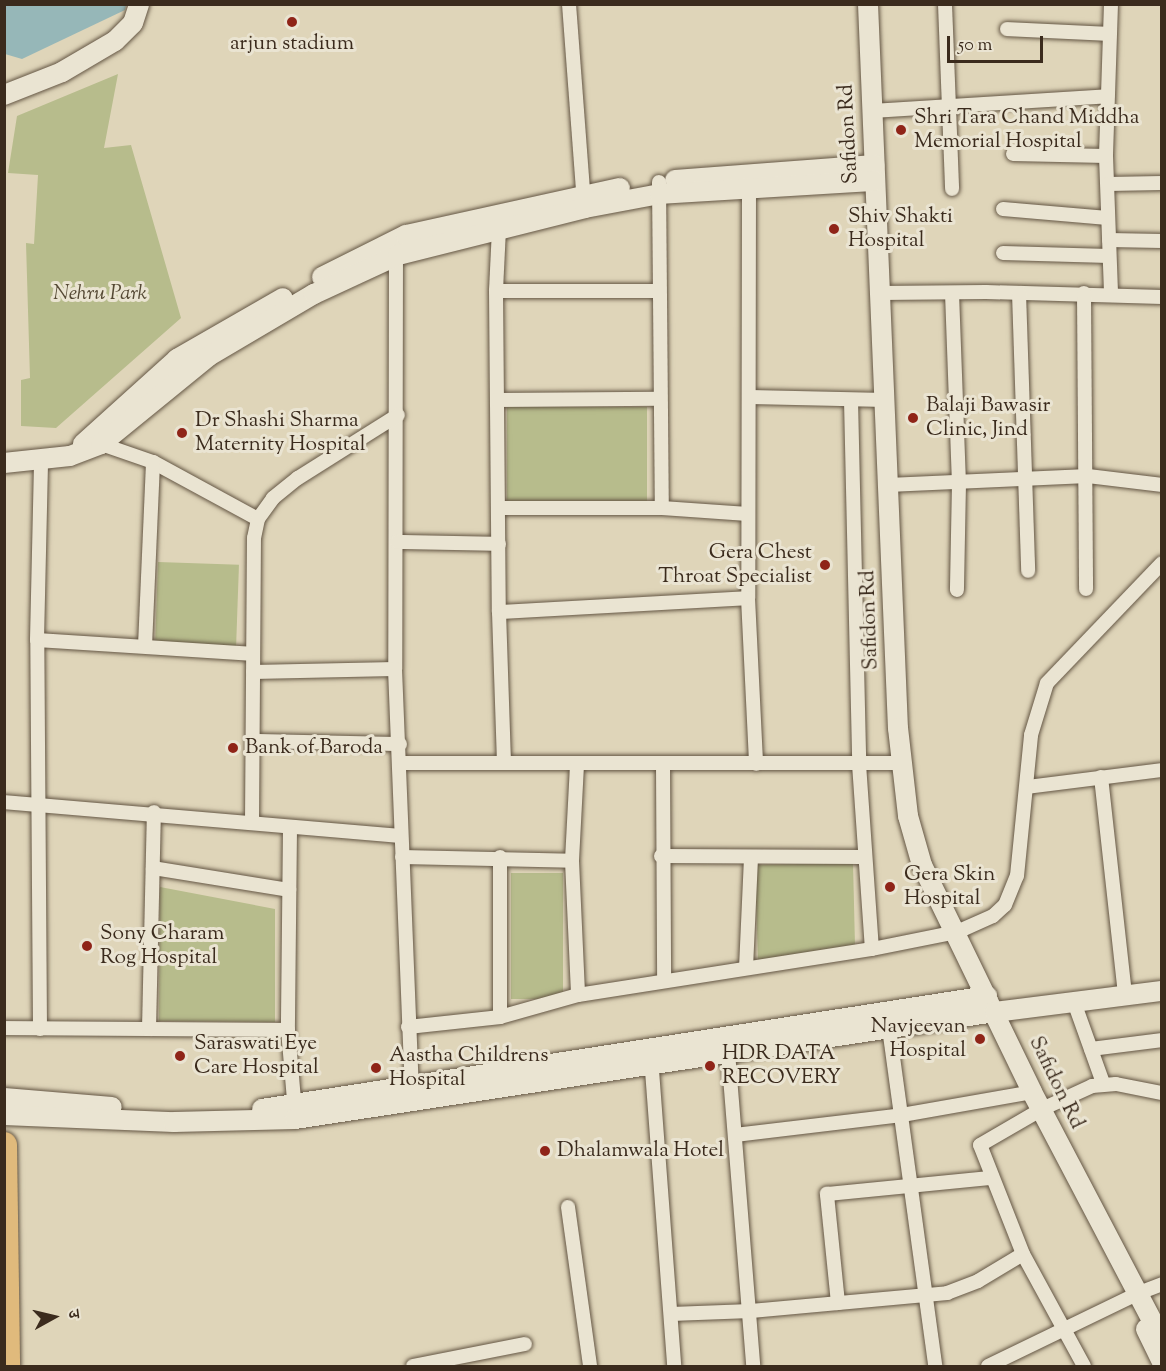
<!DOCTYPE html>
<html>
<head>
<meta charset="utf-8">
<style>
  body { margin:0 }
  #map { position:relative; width:1166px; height:1371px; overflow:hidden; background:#dfd5b9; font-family:"Sorts Mill Goudy","Noto Serif Devanagari",serif }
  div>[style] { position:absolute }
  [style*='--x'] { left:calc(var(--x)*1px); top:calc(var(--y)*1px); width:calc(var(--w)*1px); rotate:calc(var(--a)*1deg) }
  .green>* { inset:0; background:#b7bc8c; transform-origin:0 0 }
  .water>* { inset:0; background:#96b7b8 }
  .roads { filter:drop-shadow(0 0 2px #645644) drop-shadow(0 0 2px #645644) }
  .street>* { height:14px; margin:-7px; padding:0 7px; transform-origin:7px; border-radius:7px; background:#eae4d2 }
  .secondary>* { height:20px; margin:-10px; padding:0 10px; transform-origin:10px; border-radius:10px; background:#eae4d2 }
  .highway>* { height:26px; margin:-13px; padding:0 13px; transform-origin:13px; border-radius:13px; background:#e0ba7c }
  .dots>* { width:16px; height:16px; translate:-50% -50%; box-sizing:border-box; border:3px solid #eae4d2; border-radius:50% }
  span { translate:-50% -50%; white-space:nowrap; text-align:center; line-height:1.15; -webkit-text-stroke:6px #eae4d2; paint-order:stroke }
  .poi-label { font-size:21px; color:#3b2b1d }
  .left { translate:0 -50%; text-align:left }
  .right { translate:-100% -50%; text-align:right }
  .street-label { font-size:21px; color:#3b2b1d }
  .park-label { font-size:21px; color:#544833; font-style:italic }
  .frame { position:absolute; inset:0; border:6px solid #3b2b1d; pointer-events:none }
  .north { position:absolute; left:24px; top:1287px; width:60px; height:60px; -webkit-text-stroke:4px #eae4d2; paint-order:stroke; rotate:82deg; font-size:16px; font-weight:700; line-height:24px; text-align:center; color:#3b2b1d }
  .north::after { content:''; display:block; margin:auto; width:21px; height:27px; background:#3b2b1d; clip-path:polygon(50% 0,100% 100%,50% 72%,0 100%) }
  .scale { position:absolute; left:947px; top:36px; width:96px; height:27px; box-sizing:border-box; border:3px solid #3b2b1d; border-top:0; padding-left:8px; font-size:18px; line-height:21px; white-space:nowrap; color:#3b2b1d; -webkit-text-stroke:4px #eae4d2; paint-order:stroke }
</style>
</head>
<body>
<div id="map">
  <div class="green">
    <div style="clip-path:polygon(118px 74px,104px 148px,131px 145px,181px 318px,56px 428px,21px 426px,21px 380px,30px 378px,26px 243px,34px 244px,38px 175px,8px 173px,17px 116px)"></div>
    <div style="left:647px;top:407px;width:108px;height:140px;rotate:90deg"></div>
    <div style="left:158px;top:562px;width:81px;height:93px;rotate:2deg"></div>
    <div style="clip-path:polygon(853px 863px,855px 946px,758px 961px,755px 865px)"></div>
    <div style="left:511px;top:873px;width:52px;height:126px"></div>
    <div style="clip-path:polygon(160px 887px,275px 909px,275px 1022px,159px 1021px)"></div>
  </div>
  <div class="water">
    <div style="clip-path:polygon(5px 4px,126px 4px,126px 5px,125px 10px,22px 59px,5px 54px)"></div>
  </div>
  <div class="roads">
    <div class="street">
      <div style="--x:569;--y:4;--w:200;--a:85.7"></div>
      <div style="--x:945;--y:4;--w:185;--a:87.8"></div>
      <div style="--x:1111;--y:4;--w:152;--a:91.9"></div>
      <div style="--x:1106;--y:156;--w:139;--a:87.9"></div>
      <div style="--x:1007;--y:29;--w:102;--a:2.8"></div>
      <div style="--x:872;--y:111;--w:236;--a:-3.6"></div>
      <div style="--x:1013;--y:154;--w:93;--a:1.2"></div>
      <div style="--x:659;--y:182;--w:326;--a:89.5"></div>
      <div style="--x:1108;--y:184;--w:54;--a:-1.1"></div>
      <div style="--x:749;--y:188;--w:410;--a:90.1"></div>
      <div style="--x:748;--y:598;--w:166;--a:87.2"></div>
      <div style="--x:1003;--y:209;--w:105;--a:4.9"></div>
      <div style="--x:499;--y:229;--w:62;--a:92.8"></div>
      <div style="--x:496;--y:291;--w:321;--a:89.5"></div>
      <div style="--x:499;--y:612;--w:151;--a:88.1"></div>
      <div style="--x:1109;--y:240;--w:53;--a:1.1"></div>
      <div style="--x:396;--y:247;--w:422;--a:90.1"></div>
      <div style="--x:395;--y:669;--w:425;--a:87.7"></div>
      <div style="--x:1003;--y:253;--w:106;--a:1.6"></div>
      <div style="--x:496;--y:291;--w:162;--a:0"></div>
      <div style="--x:880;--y:293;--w:106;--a:-0.5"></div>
      <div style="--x:986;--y:292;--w:176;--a:1.6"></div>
      <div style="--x:952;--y:293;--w:190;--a:87.9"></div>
      <div style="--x:959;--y:483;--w:107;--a:91.1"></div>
      <div style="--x:1019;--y:293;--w:278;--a:88.1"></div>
      <div style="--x:1084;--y:293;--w:296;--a:89.6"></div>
      <div style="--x:750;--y:397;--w:136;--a:1.3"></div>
      <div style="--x:497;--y:400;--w:163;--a:-0.4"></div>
      <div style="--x:851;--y:400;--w:364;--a:88.7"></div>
      <div style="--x:859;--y:764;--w:185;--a:86"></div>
      <div style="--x:101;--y:444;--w:55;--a:19.1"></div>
      <div style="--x:153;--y:462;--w:119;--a:28.5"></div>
      <div style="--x:888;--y:485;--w:200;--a:-2.6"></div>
      <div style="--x:1088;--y:476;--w:75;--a:6.9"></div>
      <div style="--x:499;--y:508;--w:163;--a:0"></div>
      <div style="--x:662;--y:508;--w:86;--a:4"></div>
      <div style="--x:397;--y:542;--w:102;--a:1.1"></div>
      <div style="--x:499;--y:612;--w:249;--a:-3.2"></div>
      <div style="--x:37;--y:640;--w:214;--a:3.7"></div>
      <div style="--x:145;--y:646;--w:184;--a:-87.5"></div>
      <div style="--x:253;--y:672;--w:142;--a:-1.2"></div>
      <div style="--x:254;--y:741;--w:146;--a:1.2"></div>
      <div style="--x:400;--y:763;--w:501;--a:0"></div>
      <div style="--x:663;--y:764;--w:216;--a:89.7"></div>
      <div style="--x:577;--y:765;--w:96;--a:93"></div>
      <div style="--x:572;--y:861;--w:134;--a:87.4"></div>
      <div style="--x:1101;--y:777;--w:219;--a:83.7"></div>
      <div style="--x:1027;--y:787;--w:136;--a:-7.2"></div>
      <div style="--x:4;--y:802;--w:397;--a:4.9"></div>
      <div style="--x:252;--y:822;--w:284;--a:-89.6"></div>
      <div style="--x:254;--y:538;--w:19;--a:-78"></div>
      <div style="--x:258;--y:519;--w:26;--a:-54"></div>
      <div style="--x:273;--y:498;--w:32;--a:-39"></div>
      <div style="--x:298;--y:478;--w:118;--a:-32.2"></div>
      <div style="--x:290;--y:828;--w:202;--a:90.6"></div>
      <div style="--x:288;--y:1030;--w:81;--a:85.1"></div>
      <div style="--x:661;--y:856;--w:202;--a:0.3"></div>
      <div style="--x:402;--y:857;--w:170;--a:1.3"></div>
      <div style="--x:153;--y:868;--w:138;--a:9.2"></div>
      <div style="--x:746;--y:968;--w:110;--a:-87.4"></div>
      <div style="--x:1074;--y:1002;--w:86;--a:70.3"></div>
      <div style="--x:500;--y:1017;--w:160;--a:-90"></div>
      <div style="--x:408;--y:1027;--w:93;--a:-6.2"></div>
      <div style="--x:500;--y:1017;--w:81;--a:-15.8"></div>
      <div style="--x:578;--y:995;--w:298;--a:-8.9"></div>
      <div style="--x:872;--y:949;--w:87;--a:-11.3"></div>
      <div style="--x:957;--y:932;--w:39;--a:-24"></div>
      <div style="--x:993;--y:916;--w:16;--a:-43"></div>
      <div style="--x:1005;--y:905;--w:31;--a:-68"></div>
      <div style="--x:1017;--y:876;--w:142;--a:-84.3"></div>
      <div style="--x:1031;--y:735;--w:54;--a:-72.9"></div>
      <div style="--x:1047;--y:683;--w:166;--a:-46.2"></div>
      <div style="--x:4;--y:1028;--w:284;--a:0.4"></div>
      <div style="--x:889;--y:1028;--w:341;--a:82.2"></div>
      <div style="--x:40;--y:1029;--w:389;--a:-90.4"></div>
      <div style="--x:37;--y:640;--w:180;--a:-88.7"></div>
      <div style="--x:149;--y:1029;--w:217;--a:-88.7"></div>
      <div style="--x:1091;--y:1049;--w:72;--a:-7.2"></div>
      <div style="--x:728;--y:1052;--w:315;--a:85.4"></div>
      <div style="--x:651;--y:1057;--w:310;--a:85.7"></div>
      <div style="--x:735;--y:1135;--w:168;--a:-6.8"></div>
      <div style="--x:902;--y:1115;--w:132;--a:-10"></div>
      <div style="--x:568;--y:1207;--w:161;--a:82.1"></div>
      <div style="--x:1139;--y:1293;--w:25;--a:-21"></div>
      <div style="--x:838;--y:1303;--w:110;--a:-95.8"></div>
      <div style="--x:827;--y:1194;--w:164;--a:-5.6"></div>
      <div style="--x:671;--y:1314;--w:80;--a:-2.1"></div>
      <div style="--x:751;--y:1311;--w:197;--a:-5.2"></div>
      <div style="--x:947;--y:1293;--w:33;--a:-21"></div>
      <div style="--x:978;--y:1281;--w:52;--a:-31"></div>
      <div style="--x:413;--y:1366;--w:114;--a:-11.1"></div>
      <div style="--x:988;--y:1366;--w:159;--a:-25.8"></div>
      <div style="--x:1084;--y:1366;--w:128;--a:-118.6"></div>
      <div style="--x:1023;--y:1254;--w:117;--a:-111.5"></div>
      <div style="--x:980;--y:1145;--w:72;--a:-30.1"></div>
      <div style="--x:1042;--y:1109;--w:55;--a:-24.7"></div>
      <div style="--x:1092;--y:1086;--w:24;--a:-5"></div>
      <div style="--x:1116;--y:1084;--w:47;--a:11.1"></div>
    </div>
    <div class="secondary">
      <div style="--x:868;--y:4;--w:725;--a:87.63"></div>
      <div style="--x:898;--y:728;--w:89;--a:83.5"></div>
      <div style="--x:908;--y:816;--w:51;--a:74.1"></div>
      <div style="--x:922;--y:865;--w:252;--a:64.1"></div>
      <div style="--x:1032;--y:1092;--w:280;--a:62.3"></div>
      <div style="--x:4;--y:95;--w:62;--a:-21.6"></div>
      <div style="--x:62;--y:72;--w:61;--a:-30.3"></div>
      <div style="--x:115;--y:41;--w:25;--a:-45"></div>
      <div style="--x:133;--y:23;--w:20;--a:-72"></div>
      <div style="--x:675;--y:180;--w:200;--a:-4.3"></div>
      <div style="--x:322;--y:277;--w:94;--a:-26.6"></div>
      <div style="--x:406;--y:235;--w:219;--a:-12.4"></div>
      <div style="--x:83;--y:444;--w:127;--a:-42.1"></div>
      <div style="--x:177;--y:359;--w:122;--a:-29.9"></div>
      <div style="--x:4;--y:463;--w:66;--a:-6.1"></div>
      <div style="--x:70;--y:456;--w:33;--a:-21"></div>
      <div style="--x:101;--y:444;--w:139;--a:-39.2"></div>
      <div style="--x:209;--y:356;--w:122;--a:-30.6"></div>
      <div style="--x:314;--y:294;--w:93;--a:-24.9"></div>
      <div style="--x:398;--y:255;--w:193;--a:-14.1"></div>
      <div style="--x:585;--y:208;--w:76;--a:-10.6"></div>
      <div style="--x:660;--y:194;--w:215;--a:-3.5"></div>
      <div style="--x:4;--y:1098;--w:108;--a:4.8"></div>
      <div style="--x:262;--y:1109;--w:734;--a:-8.86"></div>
      <div style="--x:4;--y:1115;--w:170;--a:2.4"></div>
      <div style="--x:174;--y:1122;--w:121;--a:-1.4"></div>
      <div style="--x:295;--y:1119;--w:708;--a:-8.69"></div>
      <div style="--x:995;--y:1012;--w:168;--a:-7.2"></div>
      <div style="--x:1146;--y:1329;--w:37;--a:64"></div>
    </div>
    <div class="highway">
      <div style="--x:4;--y:1145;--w:221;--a:89.2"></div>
    </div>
  </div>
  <div class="dots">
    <div style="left:292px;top:22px;background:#8f2418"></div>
    <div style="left:901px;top:130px;background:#8f2418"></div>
    <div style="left:834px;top:229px;background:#8f2418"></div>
    <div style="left:913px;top:418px;background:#8f2418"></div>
    <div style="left:182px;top:433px;background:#8f2418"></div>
    <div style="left:825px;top:565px;background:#8f2418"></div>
    <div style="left:233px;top:748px;background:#8f2418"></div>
    <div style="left:890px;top:887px;background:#8f2418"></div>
    <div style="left:87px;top:946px;background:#8f2418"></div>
    <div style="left:980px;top:1039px;background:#8f2418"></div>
    <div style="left:180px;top:1056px;background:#8f2418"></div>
    <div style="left:710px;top:1066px;background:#8f2418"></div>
    <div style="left:376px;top:1068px;background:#8f2418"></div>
    <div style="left:545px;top:1151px;background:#8f2418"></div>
  </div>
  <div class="poi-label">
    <span style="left:292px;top:44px">arjun stadium</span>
    <span class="left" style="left:914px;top:130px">Shri Tara Chand Middha<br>Memorial Hospital</span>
    <span class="left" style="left:848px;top:229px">Shiv Shakti<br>Hospital</span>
    <span class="left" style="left:926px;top:418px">Balaji Bawasir<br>Clinic, Jind</span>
    <span class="left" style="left:195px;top:433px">Dr Shashi Sharma<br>Maternity Hospital</span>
    <span class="right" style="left:812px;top:565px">Gera Chest<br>Throat Specialist</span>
    <span class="left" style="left:245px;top:748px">Bank of Baroda</span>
    <span class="left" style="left:904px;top:887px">Gera Skin<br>Hospital</span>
    <span class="left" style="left:100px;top:946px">Sony Charam<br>Rog Hospital</span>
    <span class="right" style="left:966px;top:1039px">Navjeevan<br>Hospital</span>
    <span class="left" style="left:194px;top:1056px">Saraswati Eye<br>Care Hospital</span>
    <span class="left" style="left:722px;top:1066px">HDR DATA<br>RECOVERY</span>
    <span class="left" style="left:389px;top:1068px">Aastha Childrens<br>Hospital</span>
    <span class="left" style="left:557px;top:1151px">Dhalamwala Hotel</span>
  </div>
  <div class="street-label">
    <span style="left:849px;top:134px;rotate:-93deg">Safidon Rd</span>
    <span style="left:870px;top:620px;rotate:-92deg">Safidon Rd</span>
    <span style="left:1056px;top:1083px;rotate:64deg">Safidon Rd</span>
  </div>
  <div class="park-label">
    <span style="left:100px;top:294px">Nehru Park</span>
  </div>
  <div class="frame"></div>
  <div class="north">उ</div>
  <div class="scale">50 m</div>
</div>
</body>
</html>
